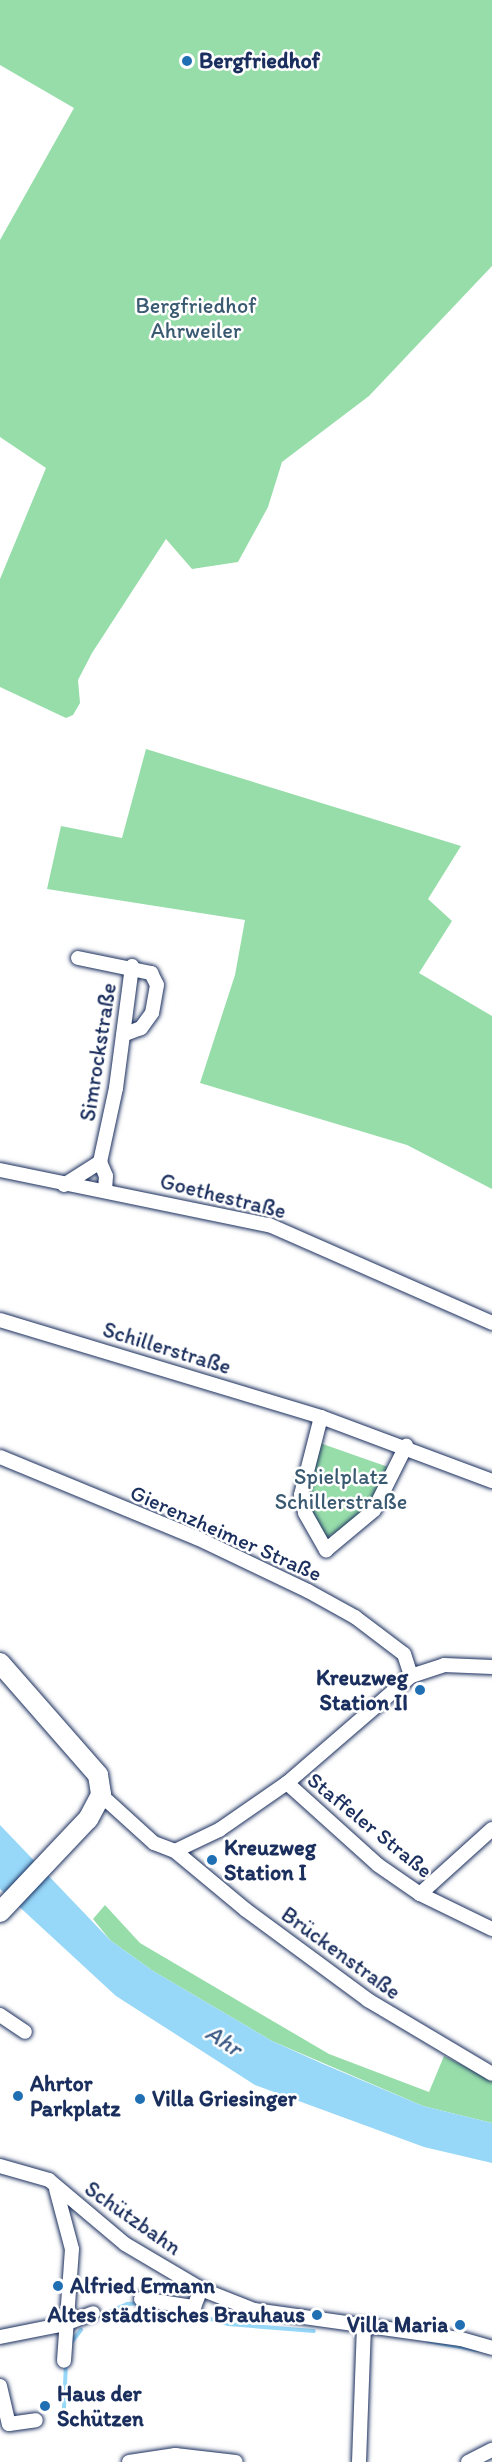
<!DOCTYPE html>
<html>
<head>
<meta charset="utf-8">
<style>
  body { margin:0 }
  #map { position:relative; width:492px; height:2462px; overflow:hidden; background:#fff; font-family:Itim,sans-serif }
  div>[style] { position:absolute }
  [style*='--x'] { left:calc(var(--x)*1px); top:calc(var(--y)*1px); width:calc(var(--w)*1px); rotate:calc(var(--a)*1deg) }
  .green>* { inset:0; background:#97ddaa }
  .water>* { inset:0; background:#97d7f8 }
  .stream>* { height:4px; margin:-2px; padding:0 2px; transform-origin:2px; border-radius:2px; background:#97d7f8 }
  .roads { filter:drop-shadow(0 0 2px #1b2f5e) drop-shadow(0 0 2px #1b2f5e) }
  .minor>* { height:14px; margin:-7px; padding:0 7px; transform-origin:7px; border-radius:7px; background:#fff }
  .secondary>* { height:20px; margin:-10px; padding:0 10px; transform-origin:10px; border-radius:10px; background:#fff }
  .dots>* { width:16px; height:16px; translate:-50% -50%; box-sizing:border-box; border:3px solid #fff; border-radius:50% }
  span { translate:-50% -50%; white-space:nowrap; text-align:center; line-height:1.15; -webkit-text-stroke:5px #fff; paint-order:stroke }
  .poi-label { font-size:22px; color:#1b2f5e; font-weight:700 }
  .left { translate:0 -50%; text-align:left }
  .right { translate:-100% -50%; text-align:right }
  .park-label { font-size:22px; color:#3a5a71 }
  .street-label { font-size:22px; color:#1b2f5e }
  .water-label { font-size:24px; color:#3a5984; font-style:italic }
</style>
</head>
<body>
<div id="map">
  <div class="green">
    <div style="clip-path:polygon(0 0,492px 0,492px 266px,369px 396px,282px 462px,268px 507px,238px 562px,192px 569px,166px 539px,92px 653px,78px 680px,80px 703px,73px 715px,66px 718px,0 687px,0 579px,46px 468px,0 437px,0 240px,74px 108px,0 65px)"></div>
    <div style="clip-path:polygon(146px 749px,461px 846px,428px 899px,452px 921px,419px 973px,492px 1016px,492px 1189px,407px 1145px,200px 1083px,235px 975px,245px 920px,47px 889px,61px 826px,122px 838px)"></div>
    <div style="clip-path:polygon(317px 1442px,391px 1468px,376px 1500px,352px 1525px,323px 1539px,305px 1495px)"></div>
    <div style="clip-path:polygon(105px 1905px,140px 1943px,329px 2054px,429px 2092px,444px 2056px,492px 2080px,492px 2123px,423px 2106px,272px 2041px,153px 1971px,110px 1940px,93px 1919px)"></div>
  </div>
  <div class="water">
    <div style="clip-path:polygon(0 1825px,110px 1940px,153px 1971px,272px 2041px,323px 2064px,423px 2106px,492px 2123px,492px 2163px,424px 2147px,255px 2085px,116px 1996px,0 1889px)"></div>
  </div>
  <div class="stream">
    <div style="--x:187;--y:2312;--w:43;--a:16.3"></div>
    <div style="--x:228;--y:2324;--w:86;--a:4.7"></div>
    <div style="--x:99;--y:2316;--w:30;--a:-23"></div>
    <div style="--x:127;--y:2304;--w:13;--a:-4"></div>
    <div style="--x:428;--y:2341;--w:50;--a:10.4"></div>
    <div style="--x:70;--y:2344;--w:18;--a:-52"></div>
    <div style="--x:64;--y:2408;--w:45;--a:-87.5"></div>
  </div>
  <div class="roads">
    <div class="minor">
      <div style="--x:78;--y:958;--w:75;--a:11.6"></div>
      <div style="--x:151;--y:973;--w:13;--a:63"></div>
      <div style="--x:157;--y:985;--w:28;--a:100"></div>
      <div style="--x:152;--y:1013;--w:19;--a:126"></div>
      <div style="--x:141;--y:1028;--w:19;--a:159"></div>
      <div style="--x:100;--y:1162;--w:15;--a:67"></div>
      <div style="--x:106;--y:1176;--w:14;--a:94"></div>
      <div style="--x:0;--y:1170;--w:275;--a:11.6"></div>
      <div style="--x:269;--y:1225;--w:244;--a:23.7"></div>
      <div style="--x:64;--y:1185;--w:43;--a:-32.6"></div>
      <div style="--x:100;--y:1162;--w:76;--a:-77.8"></div>
      <div style="--x:116;--y:1088;--w:123;--a:-82.5"></div>
      <div style="--x:0;--y:1320;--w:335;--a:16.8"></div>
      <div style="--x:321;--y:1417;--w:183;--a:20.5"></div>
      <div style="--x:321;--y:1417;--w:81;--a:104.4"></div>
      <div style="--x:301;--y:1495;--w:18;--a:77"></div>
      <div style="--x:305;--y:1513;--w:43;--a:60.4"></div>
      <div style="--x:326;--y:1550;--w:62;--a:-39.8"></div>
      <div style="--x:374;--y:1510;--w:72;--a:-63.4"></div>
      <div style="--x:0;--y:1457;--w:213;--a:22.4"></div>
      <div style="--x:197;--y:1538;--w:123;--a:25.5"></div>
      <div style="--x:308;--y:1591;--w:54;--a:29"></div>
      <div style="--x:355;--y:1617;--w:61;--a:37.1"></div>
      <div style="--x:404;--y:1654;--w:23;--a:72"></div>
      <div style="--x:287;--y:1783;--w:122;--a:42"></div>
      <div style="--x:378;--y:1865;--w:51;--a:34.6"></div>
      <div style="--x:420;--y:1894;--w:80;--a:25.9"></div>
      <div style="--x:101;--y:1795;--w:72;--a:42.2"></div>
      <div style="--x:154;--y:1843;--w:22;--a:21"></div>
      <div style="--x:175;--y:1851;--w:49;--a:-25.5"></div>
      <div style="--x:219;--y:1830;--w:83;--a:-34.7"></div>
      <div style="--x:287;--y:1783;--w:164;--a:-40.8"></div>
      <div style="--x:411;--y:1676;--w:35;--a:-18"></div>
      <div style="--x:444;--y:1665;--w:48;--a:2.4"></div>
      <div style="--x:175;--y:1851;--w:92;--a:39.7"></div>
      <div style="--x:246;--y:1910;--w:152;--a:36.4"></div>
      <div style="--x:368;--y:2000;--w:144;--a:30.8"></div>
      <div style="--x:420;--y:1894;--w:97;--a:-42.1"></div>
      <div style="--x:0;--y:2015;--w:30;--a:34"></div>
      <div style="--x:0;--y:2166;--w:51;--a:15.9"></div>
      <div style="--x:49;--y:2180;--w:99;--a:40.1"></div>
      <div style="--x:125;--y:2244;--w:88;--a:30.6"></div>
      <div style="--x:201;--y:2289;--w:57;--a:21.6"></div>
      <div style="--x:254;--y:2310;--w:209;--a:8"></div>
      <div style="--x:461;--y:2339;--w:32;--a:16"></div>
      <div style="--x:56;--y:2189;--w:62;--a:75.1"></div>
      <div style="--x:72;--y:2249;--w:112;--a:94.1"></div>
      <div style="--x:141;--y:2299;--w:54;--a:8.6"></div>
      <div style="--x:194;--y:2307;--w:19;--a:-69"></div>
      <div style="--x:0;--y:2337;--w:66;--a:-11.3"></div>
      <div style="--x:65;--y:2324;--w:30;--a:-21"></div>
      <div style="--x:0;--y:2386;--w:39;--a:77"></div>
      <div style="--x:9;--y:2424;--w:27;--a:-8"></div>
      <div style="--x:129;--y:2462;--w:47;--a:-8.7"></div>
      <div style="--x:175;--y:2455;--w:61;--a:6.5"></div>
      <div style="--x:359;--y:2462;--w:136;--a:-87.9"></div>
      <div style="--x:468;--y:2462;--w:27;--a:-27"></div>
    </div>
    <div class="secondary">
      <div style="--x:0;--y:1663;--w:149;--a:48.8"></div>
      <div style="--x:98;--y:1775;--w:20;--a:81"></div>
      <div style="--x:101;--y:1795;--w:27;--a:118"></div>
      <div style="--x:88;--y:1819;--w:128;--a:133.4"></div>
    </div>
  </div>
  <div class="dots">
    <div style="left:187px;top:61px;background:#1f6fb2"></div>
    <div style="left:420px;top:1690px;background:#1f6fb2"></div>
    <div style="left:212px;top:1860px;background:#1f6fb2"></div>
    <div style="left:18px;top:2096px;background:#1f6fb2"></div>
    <div style="left:140px;top:2099px;background:#1f6fb2"></div>
    <div style="left:58px;top:2286px;background:#1f6fb2"></div>
    <div style="left:317px;top:2315px;background:#1f6fb2"></div>
    <div style="left:460px;top:2325px;background:#1f6fb2"></div>
    <div style="left:45px;top:2406px;background:#1f6fb2"></div>
  </div>
  <div class="poi-label">
    <span class="left" style="left:199px;top:61px">Bergfriedhof</span>
    <span class="right" style="left:408px;top:1690px">Kreuzweg<br>Station II</span>
    <span class="left" style="left:224px;top:1860px">Kreuzweg<br>Station I</span>
    <span class="left" style="left:30px;top:2096px">Ahrtor<br>Parkplatz</span>
    <span class="left" style="left:152px;top:2099px">Villa Griesinger</span>
    <span class="left" style="left:70px;top:2286px">Alfried Ermann</span>
    <span class="right" style="left:305px;top:2315px">Altes städtisches Brauhaus</span>
    <span class="right" style="left:448px;top:2325px">Villa Maria</span>
    <span class="left" style="left:57px;top:2406px">Haus der<br>Schützen</span>
  </div>
  <div class="park-label">
    <span style="left:196px;top:318px">Bergfriedhof<br>Ahrweiler</span>
    <span style="left:341px;top:1489px">Spielplatz<br>Schillerstraße</span>
  </div>
  <div class="street-label">
    <span style="left:98px;top:1052px;rotate:-81deg">Simrockstraße</span>
    <span style="left:223px;top:1196px;rotate:14deg">Goethestraße</span>
    <span style="left:167px;top:1348px;rotate:17deg">Schillerstraße</span>
    <span style="left:226px;top:1533px;rotate:24deg">Gierenzheimer Straße</span>
    <span style="left:370px;top:1825px;rotate:39deg">Staffeler Straße</span>
    <span style="left:341px;top:1953px;rotate:36deg">Brückenstraße</span>
    <span style="left:133px;top:2218px;rotate:35deg">Schützbahn</span>
  </div>
  <div class="water-label">
    <span style="left:224px;top:2040px;rotate:33deg">Ahr</span>
  </div>
</div>
</body>
</html>
